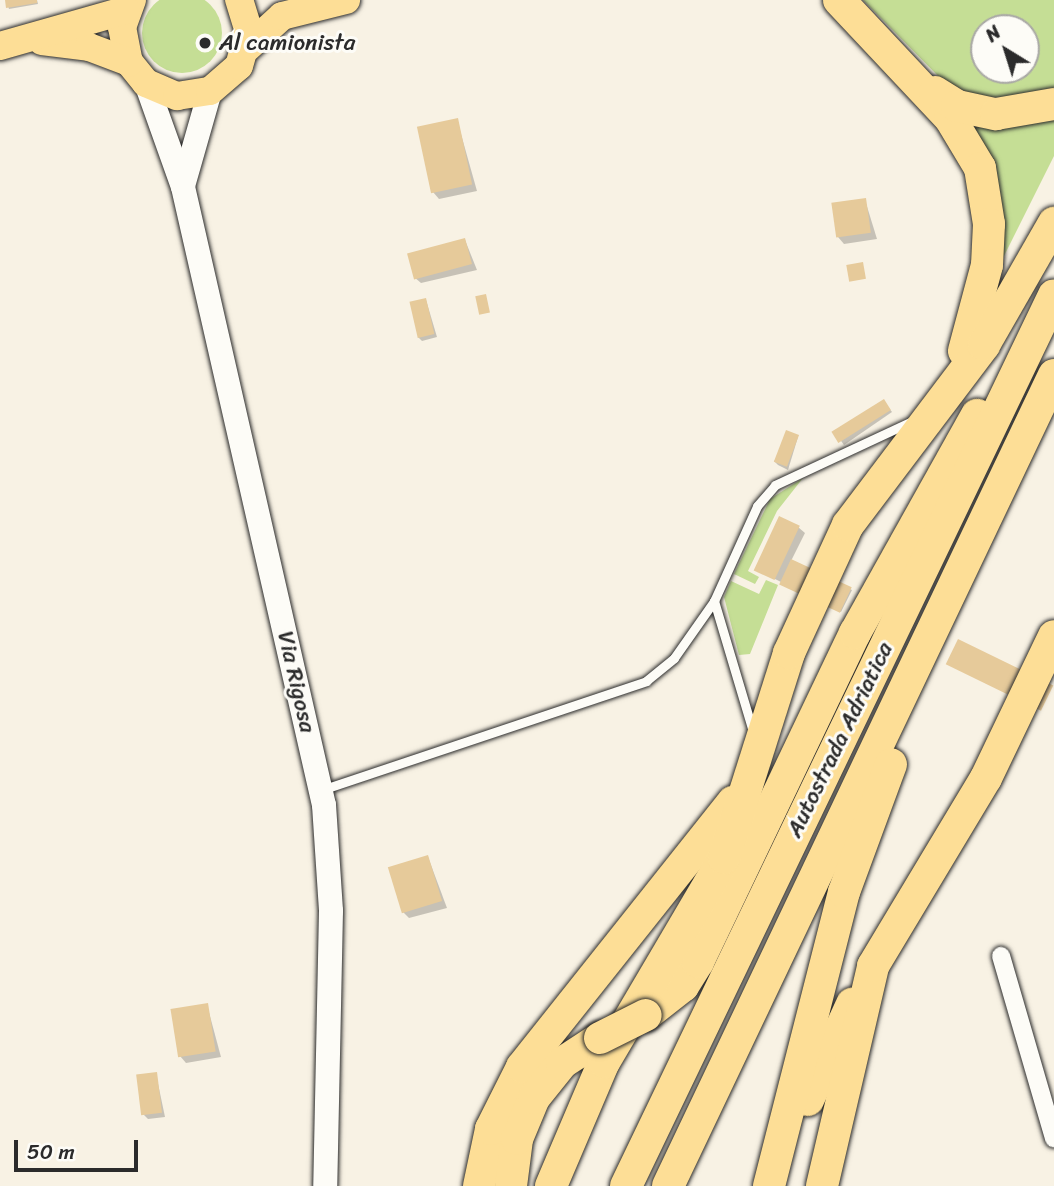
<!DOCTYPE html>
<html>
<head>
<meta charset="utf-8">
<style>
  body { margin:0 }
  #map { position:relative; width:1054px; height:1186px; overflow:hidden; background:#f8f2e4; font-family:Sriracha,sans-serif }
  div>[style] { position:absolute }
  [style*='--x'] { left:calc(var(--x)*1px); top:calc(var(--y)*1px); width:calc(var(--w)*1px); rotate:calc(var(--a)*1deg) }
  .green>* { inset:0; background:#c5de95 }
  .round { border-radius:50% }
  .shadow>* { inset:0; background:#0003 }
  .building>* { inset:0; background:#e6ca9a; transform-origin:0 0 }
  .roads { filter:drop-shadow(0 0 2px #2b2b2b) drop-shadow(0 0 2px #2b2b2b) }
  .lane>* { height:9px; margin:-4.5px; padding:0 4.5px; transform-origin:4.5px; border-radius:4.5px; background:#fdfcf7 }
  .street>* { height:18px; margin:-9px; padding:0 9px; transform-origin:9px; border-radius:9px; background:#fdfcf7 }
  .secondary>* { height:24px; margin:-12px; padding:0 12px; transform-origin:12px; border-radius:12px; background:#fdfcf7 }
  .primary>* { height:28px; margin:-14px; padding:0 14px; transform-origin:14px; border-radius:14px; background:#fdde96 }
  .highway>* { height:32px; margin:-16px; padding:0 16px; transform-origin:16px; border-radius:16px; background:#fdde96 }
  .bridges { filter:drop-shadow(0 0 2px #2b2b2b) drop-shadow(0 0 2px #2b2b2b) }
  .highway-bridge>* { height:32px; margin:-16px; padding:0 16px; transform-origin:16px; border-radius:16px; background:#fdde96 }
  .dots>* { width:19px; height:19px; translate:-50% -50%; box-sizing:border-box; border:4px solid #fdfcf7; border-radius:50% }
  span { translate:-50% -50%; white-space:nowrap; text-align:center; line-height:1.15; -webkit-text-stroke:6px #fdfcf7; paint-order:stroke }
  .poi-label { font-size:23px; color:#2b2b2b }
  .left { translate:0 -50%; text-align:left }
  .street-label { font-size:23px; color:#2b2b2b }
  .north { position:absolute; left:970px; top:14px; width:70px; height:70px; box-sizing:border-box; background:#fdfcf7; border:2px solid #a9a8a5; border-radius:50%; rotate:322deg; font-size:19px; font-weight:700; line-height:28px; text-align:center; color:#2b2b2b }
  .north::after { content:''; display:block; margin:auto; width:24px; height:32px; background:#2b2b2b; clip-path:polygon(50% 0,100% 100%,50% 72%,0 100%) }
  .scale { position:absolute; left:14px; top:1140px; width:124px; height:32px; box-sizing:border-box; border:4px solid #2b2b2b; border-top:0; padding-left:9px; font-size:21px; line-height:24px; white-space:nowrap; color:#2b2b2b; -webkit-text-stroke:5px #fdfcf7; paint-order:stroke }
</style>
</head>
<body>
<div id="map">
  <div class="green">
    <div class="round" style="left:142px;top:-7px;width:80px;height:80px"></div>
    <div style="clip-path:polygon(evenodd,863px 0,1054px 0,1054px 89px,1033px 97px,981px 98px,944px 82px,863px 0,984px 28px,1026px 28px,1026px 70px,984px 70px,984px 28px)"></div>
    <div style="clip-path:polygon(959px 114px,1054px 118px,1054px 156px,1002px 260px)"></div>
    <div style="clip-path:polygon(803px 478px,777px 511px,748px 571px,759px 577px,755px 584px,734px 574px,770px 499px)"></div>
    <div style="clip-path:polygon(766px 580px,778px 585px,750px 654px,739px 655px,724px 597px,731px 581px,759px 594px)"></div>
  </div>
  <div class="shadow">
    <div style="clip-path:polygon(6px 0,37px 0,38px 4px,9px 9px)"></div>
    <div style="clip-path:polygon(457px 120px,477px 191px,439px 199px,433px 192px)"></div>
    <div style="clip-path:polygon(865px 200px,877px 239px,844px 244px,838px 237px)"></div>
    <div style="clip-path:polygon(465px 240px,477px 270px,421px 283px,414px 277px)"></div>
    <div style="clip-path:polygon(426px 300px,437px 337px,422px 341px,418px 337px)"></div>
    <div style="clip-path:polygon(885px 403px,892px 412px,844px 445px,836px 434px)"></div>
    <div style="clip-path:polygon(798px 437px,788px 470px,778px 465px,774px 461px)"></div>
    <div style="clip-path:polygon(798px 527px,805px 533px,791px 561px,852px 590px,841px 612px,755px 569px)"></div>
    <div style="clip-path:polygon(428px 857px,447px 908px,409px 918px,403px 912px)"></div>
    <div style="clip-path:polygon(207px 1005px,221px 1057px,186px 1063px,180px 1056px)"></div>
    <div style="clip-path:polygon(156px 1074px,165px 1117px,148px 1119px,144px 1115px)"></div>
  </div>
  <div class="building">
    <div style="clip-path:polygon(5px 0,37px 0,37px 3px,6px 8px)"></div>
    <div style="left:458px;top:118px;width:68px;height:42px;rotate:78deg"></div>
    <div style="left:866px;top:198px;width:35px;height:35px;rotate:82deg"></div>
    <div style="left:465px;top:238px;width:27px;height:60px;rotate:75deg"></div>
    <div style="left:863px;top:262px;width:17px;height:17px;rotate:80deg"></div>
    <div style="left:486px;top:294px;width:19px;height:11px;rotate:78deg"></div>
    <div style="left:426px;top:298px;width:37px;height:17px;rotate:77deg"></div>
    <div style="left:884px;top:399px;width:13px;height:62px;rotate:58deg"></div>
    <div style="left:786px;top:430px;width:14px;height:34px;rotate:21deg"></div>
    <div style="left:779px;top:516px;width:23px;height:60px;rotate:25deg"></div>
    <div style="left:791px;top:559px;width:67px;height:28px;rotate:25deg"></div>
    <div style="left:958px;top:639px;width:106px;height:28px;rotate:26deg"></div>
    <div style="left:428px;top:855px;width:48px;height:42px;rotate:73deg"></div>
    <div style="left:208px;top:1003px;width:49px;height:38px;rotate:81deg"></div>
    <div style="left:157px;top:1072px;width:41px;height:21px;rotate:83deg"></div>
  </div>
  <div class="roads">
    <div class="lane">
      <div style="--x:754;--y:735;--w:140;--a:-106.6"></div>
      <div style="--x:714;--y:601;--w:104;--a:-65.6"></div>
      <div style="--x:757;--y:506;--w:28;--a:-49"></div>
      <div style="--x:775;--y:485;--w:151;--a:-25"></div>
      <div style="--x:324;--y:789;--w:340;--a:-18.5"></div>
      <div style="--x:646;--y:681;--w:36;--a:-39"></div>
      <div style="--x:674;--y:658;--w:70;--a:-54.9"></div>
    </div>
    <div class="street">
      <div style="--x:1001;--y:956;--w:190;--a:73.8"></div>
    </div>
    <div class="secondary">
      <div style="--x:146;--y:83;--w:110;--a:70.4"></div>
      <div style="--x:183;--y:187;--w:634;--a:77.15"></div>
      <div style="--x:324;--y:805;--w:106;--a:86.2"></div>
      <div style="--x:331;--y:911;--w:275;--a:91.2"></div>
      <div style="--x:183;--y:186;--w:99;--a:-74.1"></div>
    </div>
    <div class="primary">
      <div style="--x:132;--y:0;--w:29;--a:110"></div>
      <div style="--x:122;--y:27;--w:36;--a:79"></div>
      <div style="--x:129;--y:62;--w:27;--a:51"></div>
      <div style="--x:146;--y:83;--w:34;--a:23"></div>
      <div style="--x:177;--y:96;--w:33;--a:-9"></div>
      <div style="--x:210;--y:91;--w:38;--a:-41"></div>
      <div style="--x:239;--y:66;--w:35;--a:-74"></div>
      <div style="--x:249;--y:32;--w:34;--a:-107"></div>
      <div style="--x:42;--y:41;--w:47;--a:7.3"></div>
      <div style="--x:89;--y:47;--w:43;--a:20.6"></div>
      <div style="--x:0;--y:46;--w:131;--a:-15.9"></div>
      <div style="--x:247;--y:48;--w:47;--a:-42.4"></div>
      <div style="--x:282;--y:16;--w:66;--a:-14"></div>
    </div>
    <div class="highway">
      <div style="--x:839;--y:0;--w:162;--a:46.8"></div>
      <div style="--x:950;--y:118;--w:58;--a:59"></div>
      <div style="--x:980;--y:168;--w:57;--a:80.9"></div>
      <div style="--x:989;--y:224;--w:41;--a:92.8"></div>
      <div style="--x:987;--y:265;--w:89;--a:105"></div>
      <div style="--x:935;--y:92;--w:26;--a:32"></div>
      <div style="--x:957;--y:106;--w:40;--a:12"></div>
      <div style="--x:996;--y:114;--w:59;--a:-9.8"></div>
      <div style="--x:646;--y:1015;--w:47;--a:-38.1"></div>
      <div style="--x:683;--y:986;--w:28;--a:-58"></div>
      <div style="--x:698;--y:962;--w:365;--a:-64.5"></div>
      <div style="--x:855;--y:633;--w:250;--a:-60.8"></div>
      <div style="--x:808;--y:1100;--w:106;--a:-65.4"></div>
      <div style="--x:479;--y:1186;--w:58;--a:-78.1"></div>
      <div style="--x:491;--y:1129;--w:69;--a:-63.4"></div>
      <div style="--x:522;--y:1067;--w:339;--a:-51.5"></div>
      <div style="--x:511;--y:1186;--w:47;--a:-82.7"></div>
      <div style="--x:517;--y:1139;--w:44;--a:-67.5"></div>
      <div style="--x:534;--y:1098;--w:45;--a:-51.3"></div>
      <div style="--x:562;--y:1063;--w:45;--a:-33.3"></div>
      <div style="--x:551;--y:1186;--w:135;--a:-66.9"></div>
      <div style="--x:604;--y:1062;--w:237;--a:-59.5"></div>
      <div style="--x:724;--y:858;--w:215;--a:-72.4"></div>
      <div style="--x:789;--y:653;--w:141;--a:-65.3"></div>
      <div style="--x:848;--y:525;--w:226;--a:-52.9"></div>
      <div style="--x:984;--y:345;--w:141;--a:-60.2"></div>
      <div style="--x:626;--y:1186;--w:988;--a:-64.34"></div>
      <div style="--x:668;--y:1186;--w:898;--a:-64.55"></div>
      <div style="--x:769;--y:1186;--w:303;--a:-75.7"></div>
      <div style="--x:844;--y:892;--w:136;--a:-69.8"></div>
      <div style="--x:822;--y:1186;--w:226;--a:-76.9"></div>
      <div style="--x:873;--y:966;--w:219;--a:-59"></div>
      <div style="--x:986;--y:778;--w:157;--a:-64.4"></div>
    </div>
  </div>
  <div class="bridges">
    <div class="highway-bridge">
      <div style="--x:600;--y:1038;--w:51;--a:-26.6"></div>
    </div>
  </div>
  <div class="dots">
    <div style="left:205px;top:43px;background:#2b2b2b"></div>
  </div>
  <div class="poi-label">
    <span class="left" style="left:219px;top:43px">Al camionista</span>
  </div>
  <div class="street-label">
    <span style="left:296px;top:682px;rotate:77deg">Via Rigosa</span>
    <span style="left:840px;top:740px;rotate:-64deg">Autostrada Adriatica</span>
  </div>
  <div class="north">N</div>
  <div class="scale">50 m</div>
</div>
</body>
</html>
